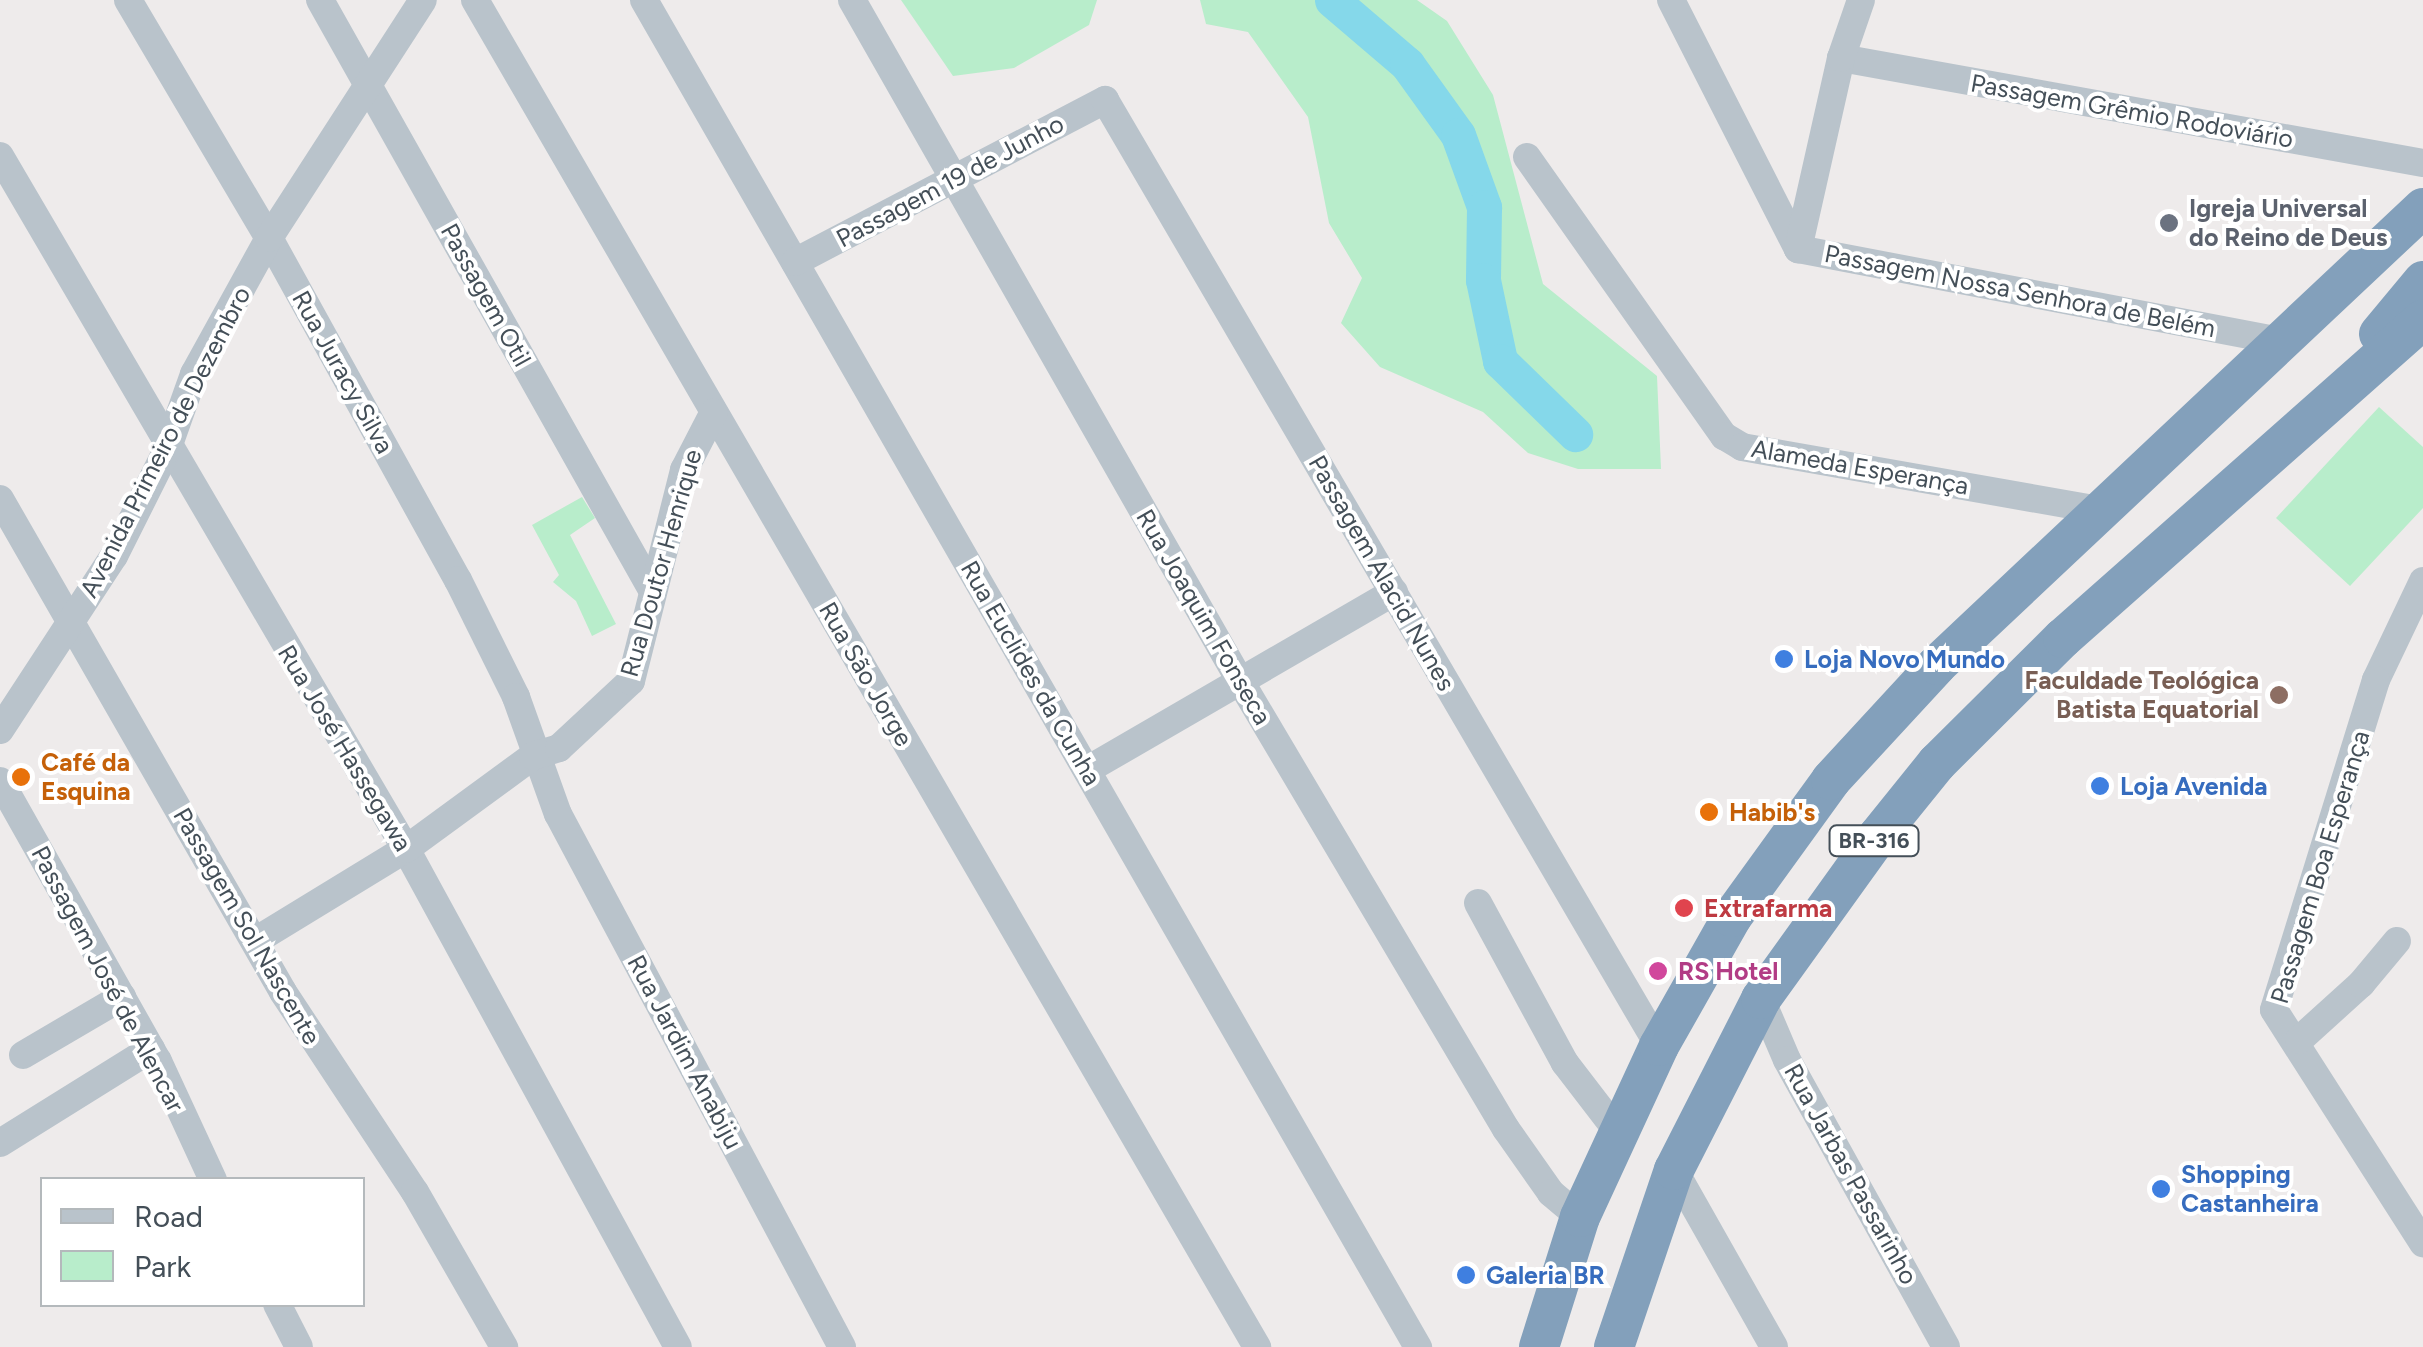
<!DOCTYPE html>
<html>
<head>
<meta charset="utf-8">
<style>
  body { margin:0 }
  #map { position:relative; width:2423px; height:1347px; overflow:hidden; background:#eeebeb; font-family:Figtree,sans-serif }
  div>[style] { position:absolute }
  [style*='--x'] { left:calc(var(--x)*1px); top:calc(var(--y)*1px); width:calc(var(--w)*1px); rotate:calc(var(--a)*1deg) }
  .green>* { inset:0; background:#b8edcb }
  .river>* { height:35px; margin:-17.5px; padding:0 17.5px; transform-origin:17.5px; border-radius:17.5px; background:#85d8ea }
  .minor>* { height:28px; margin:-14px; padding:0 14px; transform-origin:14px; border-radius:14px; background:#b9c3cb }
  .highway>* { height:40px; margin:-20px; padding:0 20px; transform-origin:20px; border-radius:20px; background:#83a0bb }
  .dots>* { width:28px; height:28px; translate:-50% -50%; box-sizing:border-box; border:5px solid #fff; border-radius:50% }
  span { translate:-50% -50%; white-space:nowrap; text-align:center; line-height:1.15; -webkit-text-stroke:8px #fff; paint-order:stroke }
  .shield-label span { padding:2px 8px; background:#fff; border:2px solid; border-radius:8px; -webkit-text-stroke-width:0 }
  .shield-label { font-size:22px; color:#444f58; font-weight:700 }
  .street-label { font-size:25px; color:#444f58 }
  .worship-label { font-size:25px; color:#5b616d; font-weight:700 }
  .left { translate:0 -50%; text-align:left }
  .shop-label { font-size:25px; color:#366cbe; font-weight:700 }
  .education-label { font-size:25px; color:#785e54; font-weight:700 }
  .right { translate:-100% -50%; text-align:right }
  .food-label { font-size:25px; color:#c56008; font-weight:700 }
  .health-label { font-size:25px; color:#be3a42; font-weight:700 }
  .hotel-label { font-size:25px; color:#b23c85; font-weight:700 }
  .legend { position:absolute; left:40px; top:1177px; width:325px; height:130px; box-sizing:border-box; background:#fff; border:2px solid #b4b9bc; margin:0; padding:12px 18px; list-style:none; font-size:30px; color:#444f58 }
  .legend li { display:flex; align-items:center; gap:20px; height:50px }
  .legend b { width:50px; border:2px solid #b4b9bc }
</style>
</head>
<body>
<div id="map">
  <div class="green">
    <div style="clip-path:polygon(901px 0,1097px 0,1089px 25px,1014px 68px,953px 76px)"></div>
    <div style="clip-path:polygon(1200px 0,1417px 0,1447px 21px,1493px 95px,1543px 284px,1657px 376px,1661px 469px,1578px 469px,1528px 453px,1483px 412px,1380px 367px,1341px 323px,1362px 278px,1329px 223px,1308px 117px,1248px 32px,1206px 24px)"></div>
    <div style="clip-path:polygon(2379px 407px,2423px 447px,2423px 508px,2350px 586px,2276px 518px)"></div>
    <div style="clip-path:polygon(582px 497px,595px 518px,570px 535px,616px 624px,592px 636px,576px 601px,553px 582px,559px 575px,532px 525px)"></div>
  </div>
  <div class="river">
    <div style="--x:1332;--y:0;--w:99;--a:40.5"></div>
    <div style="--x:1407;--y:64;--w:87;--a:54.3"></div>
    <div style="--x:1458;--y:135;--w:77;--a:70.1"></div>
    <div style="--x:1484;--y:207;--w:73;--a:90.8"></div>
    <div style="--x:1483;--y:280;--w:83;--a:78.1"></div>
    <div style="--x:1500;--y:361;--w:105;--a:44.2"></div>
  </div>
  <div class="minor">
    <div style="--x:128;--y:0;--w:277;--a:59.4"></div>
    <div style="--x:269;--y:238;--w:391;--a:61.1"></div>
    <div style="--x:458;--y:580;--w:131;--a:63.6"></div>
    <div style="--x:516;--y:697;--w:124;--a:70.3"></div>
    <div style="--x:558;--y:814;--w:604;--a:61.95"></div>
    <div style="--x:320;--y:0;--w:677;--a:60.63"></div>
    <div style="--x:475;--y:0;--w:1558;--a:59.86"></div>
    <div style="--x:644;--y:0;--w:1554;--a:60.12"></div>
    <div style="--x:852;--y:0;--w:782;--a:60.32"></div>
    <div style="--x:1239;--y:679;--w:523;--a:59.32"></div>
    <div style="--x:1506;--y:1129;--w:78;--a:54.9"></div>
    <div style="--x:1551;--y:1193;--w:38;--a:40"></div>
    <div style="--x:1671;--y:0;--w:280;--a:63"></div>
    <div style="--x:1841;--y:58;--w:591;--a:10.23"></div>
    <div style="--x:0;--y:156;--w:803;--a:59.64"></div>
    <div style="--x:406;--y:849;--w:567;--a:61.36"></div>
    <div style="--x:1527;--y:157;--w:342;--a:54.8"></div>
    <div style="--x:1724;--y:436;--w:21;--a:31"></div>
    <div style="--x:1742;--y:447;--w:363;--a:10"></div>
    <div style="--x:1798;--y:249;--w:491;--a:10.8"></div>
    <div style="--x:1798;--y:249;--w:196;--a:-77.3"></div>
    <div style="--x:1841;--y:58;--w:61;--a:-71"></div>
    <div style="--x:795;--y:262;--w:350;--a:-27.6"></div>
    <div style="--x:1105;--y:100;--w:1096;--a:59.65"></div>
    <div style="--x:0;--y:499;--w:568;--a:60.14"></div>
    <div style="--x:283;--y:992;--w:240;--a:56.6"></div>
    <div style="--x:415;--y:1192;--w:179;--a:60.1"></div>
    <div style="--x:2423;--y:581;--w:110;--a:115.4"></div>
    <div style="--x:2376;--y:680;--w:345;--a:107.2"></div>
    <div style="--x:2274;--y:1010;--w:277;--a:57.4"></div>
    <div style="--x:0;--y:730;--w:208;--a:-56.8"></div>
    <div style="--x:114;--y:556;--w:119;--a:-63.4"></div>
    <div style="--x:167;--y:450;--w:81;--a:-70.4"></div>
    <div style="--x:194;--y:374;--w:155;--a:-61.1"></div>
    <div style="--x:269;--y:238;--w:283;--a:-57.1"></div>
    <div style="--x:1087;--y:770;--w:355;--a:-30.1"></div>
    <div style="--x:0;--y:781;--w:322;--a:60.6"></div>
    <div style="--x:158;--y:1061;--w:131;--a:65.2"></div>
    <div style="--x:1478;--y:903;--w:182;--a:61.5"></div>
    <div style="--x:1565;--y:1063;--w:87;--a:52.5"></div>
    <div style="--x:255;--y:941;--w:177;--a:-31.4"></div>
    <div style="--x:406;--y:849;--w:157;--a:-36.2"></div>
    <div style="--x:533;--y:756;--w:27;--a:-17"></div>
    <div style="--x:559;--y:748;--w:98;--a:-42.9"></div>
    <div style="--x:631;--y:681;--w:218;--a:-75.9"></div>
    <div style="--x:684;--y:470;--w:65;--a:-62.7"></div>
    <div style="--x:1761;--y:999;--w:66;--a:66.9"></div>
    <div style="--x:1787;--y:1060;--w:328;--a:61"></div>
    <div style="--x:2299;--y:1040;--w:84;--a:-42.1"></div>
    <div style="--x:2361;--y:984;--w:56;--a:-50.1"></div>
    <div style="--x:23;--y:1055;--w:115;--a:-30.4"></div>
    <div style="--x:0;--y:1143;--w:178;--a:-31.9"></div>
    <div style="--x:1674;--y:1170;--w:203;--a:60.5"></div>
    <div style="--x:277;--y:1304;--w:48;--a:62.9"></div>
  </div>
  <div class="highway">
    <div style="--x:2379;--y:334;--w:69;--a:-50.3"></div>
    <div style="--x:1539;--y:1347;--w:136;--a:-72.5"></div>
    <div style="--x:1580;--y:1217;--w:188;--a:-65.2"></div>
    <div style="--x:1659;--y:1046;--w:148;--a:-60.5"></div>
    <div style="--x:1732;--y:917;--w:169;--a:-54.1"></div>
    <div style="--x:1831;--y:780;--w:156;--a:-47.3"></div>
    <div style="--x:1937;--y:665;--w:667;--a:-43.24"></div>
    <div style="--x:1614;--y:1347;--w:187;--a:-71.3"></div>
    <div style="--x:1674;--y:1170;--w:192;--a:-63"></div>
    <div style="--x:1761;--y:999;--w:201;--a:-54.3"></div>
    <div style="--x:1878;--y:836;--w:94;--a:-51.1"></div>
    <div style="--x:1937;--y:763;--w:177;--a:-44.8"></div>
    <div style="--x:2063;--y:638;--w:481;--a:-41.5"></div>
  </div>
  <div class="dots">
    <div style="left:2169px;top:223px;background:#6b7280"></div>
    <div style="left:1784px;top:659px;background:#3f7fe0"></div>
    <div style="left:2279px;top:695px;background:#8d6e63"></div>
    <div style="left:21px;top:777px;background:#e8710a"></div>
    <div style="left:2100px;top:786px;background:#3f7fe0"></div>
    <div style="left:1709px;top:812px;background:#e8710a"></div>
    <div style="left:1684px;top:908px;background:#e0444e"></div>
    <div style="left:1658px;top:971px;background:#d1479c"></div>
    <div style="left:2161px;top:1189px;background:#3f7fe0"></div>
    <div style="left:1466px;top:1275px;background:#3f7fe0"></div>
  </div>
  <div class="shield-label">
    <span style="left:1874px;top:841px">BR-316</span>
  </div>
  <div class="street-label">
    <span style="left:2132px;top:111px;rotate:10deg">Passagem Grêmio Rodoviário</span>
    <span style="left:950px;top:181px;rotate:-28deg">Passagem 19 de Junho</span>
    <span style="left:2020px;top:291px;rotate:11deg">Passagem Nossa Senhora de Belém</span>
    <span style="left:486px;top:295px;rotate:61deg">Passagem Otil</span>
    <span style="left:343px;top:372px;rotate:61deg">Rua Juracy Silva</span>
    <span style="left:165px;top:442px;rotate:-63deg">Avenida Primeiro de Dezembro</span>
    <span style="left:1860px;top:467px;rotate:10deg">Alameda Esperança</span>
    <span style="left:661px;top:563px;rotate:-74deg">Rua Doutor Henrique</span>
    <span style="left:1382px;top:573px;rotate:60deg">Passagem Alacid Nunes</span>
    <span style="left:1204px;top:617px;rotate:60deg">Rua Joaquim Fonseca</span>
    <span style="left:1031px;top:673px;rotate:60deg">Rua Euclides da Cunha</span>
    <span style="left:866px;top:674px;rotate:60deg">Rua São Jorge</span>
    <span style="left:345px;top:748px;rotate:59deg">Rua José Hassegawa</span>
    <span style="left:2320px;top:867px;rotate:-73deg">Passagem Boa Esperança</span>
    <span style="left:247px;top:926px;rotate:60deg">Passagem Sol Nascente</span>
    <span style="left:108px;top:979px;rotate:62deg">Passagem José de Alencar</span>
    <span style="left:685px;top:1052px;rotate:62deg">Rua Jardim Anabiju</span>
    <span style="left:1851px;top:1174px;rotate:61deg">Rua Jarbas Passarinho</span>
  </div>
  <div class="worship-label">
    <span class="left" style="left:2189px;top:223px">Igreja Universal<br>do Reino de Deus</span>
  </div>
  <div class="shop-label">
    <span class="left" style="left:1804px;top:659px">Loja Novo Mundo</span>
    <span class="left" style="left:2120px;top:786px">Loja Avenida</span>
    <span class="left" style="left:2181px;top:1189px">Shopping<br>Castanheira</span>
    <span class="left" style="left:1486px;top:1275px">Galeria BR</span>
  </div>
  <div class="education-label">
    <span class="right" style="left:2259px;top:695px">Faculdade Teológica<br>Batista Equatorial</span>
  </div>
  <div class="food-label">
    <span class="left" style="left:41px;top:777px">Café da<br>Esquina</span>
    <span class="left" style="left:1729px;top:812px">Habib's</span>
  </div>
  <div class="health-label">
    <span class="left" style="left:1704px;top:908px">Extrafarma</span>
  </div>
  <div class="hotel-label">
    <span class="left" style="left:1678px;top:971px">RS Hotel</span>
  </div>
  <ul class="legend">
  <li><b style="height:12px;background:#b9c3cb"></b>Road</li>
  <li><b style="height:28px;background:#b8edcb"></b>Park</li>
  </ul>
</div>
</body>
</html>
